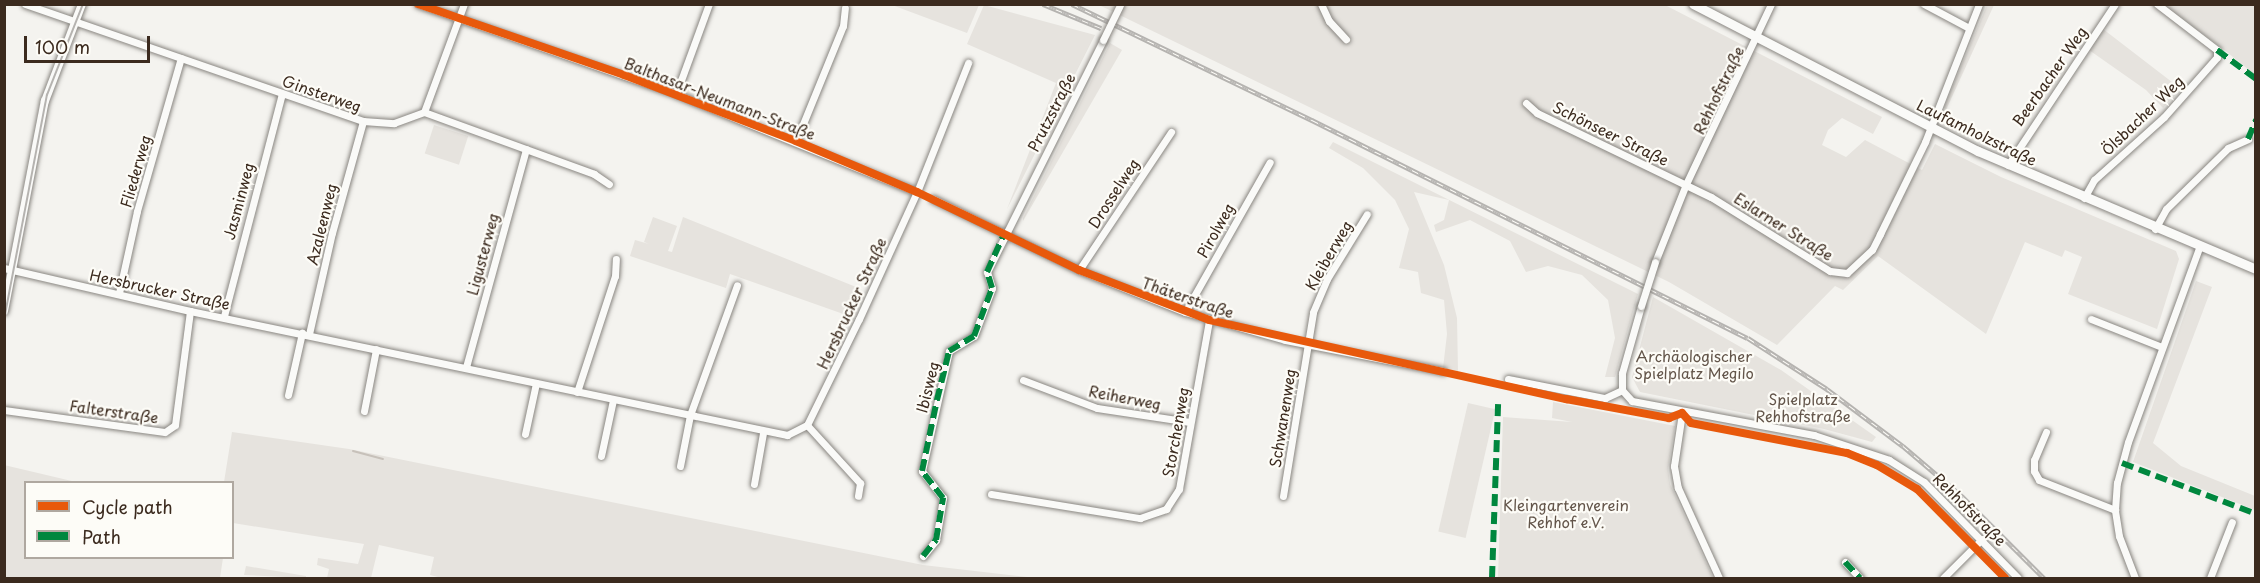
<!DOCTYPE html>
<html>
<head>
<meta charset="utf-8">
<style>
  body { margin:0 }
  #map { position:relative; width:2260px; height:583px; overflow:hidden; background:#f4f3ef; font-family:"Playpen Sans",sans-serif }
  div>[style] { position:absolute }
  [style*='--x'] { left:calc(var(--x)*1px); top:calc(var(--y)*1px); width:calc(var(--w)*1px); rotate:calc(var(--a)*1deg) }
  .built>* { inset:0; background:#e6e3de; transform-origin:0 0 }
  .stream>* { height:2px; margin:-1px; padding:0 1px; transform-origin:1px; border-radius:1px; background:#c7c1ba }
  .roads { filter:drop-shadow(0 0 2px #898681) drop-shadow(0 0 2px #898681) }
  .minor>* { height:7px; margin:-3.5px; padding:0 3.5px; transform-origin:3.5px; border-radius:3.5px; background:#fafaf8 }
  .tertiary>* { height:8px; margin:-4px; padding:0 4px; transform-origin:4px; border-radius:4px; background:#fafaf8 }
  .secondary>* { height:9px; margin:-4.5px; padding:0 4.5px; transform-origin:4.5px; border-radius:4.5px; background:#fafaf8 }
  .tram>* { height:1.5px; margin:-0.75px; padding:0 0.75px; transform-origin:0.75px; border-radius:0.75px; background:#b5b3b0 }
  .rail>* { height:4.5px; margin-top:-2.25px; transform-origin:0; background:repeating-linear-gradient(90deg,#fdfcf7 0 7px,#b5b3b0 0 14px); box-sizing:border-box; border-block:2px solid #b5b3b0 }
  .bridges { filter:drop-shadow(0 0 2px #898681) drop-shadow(0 0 2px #898681) }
  .minor-bridge>* { height:7px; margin:-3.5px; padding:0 3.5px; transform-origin:3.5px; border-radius:3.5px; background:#fafaf8 }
  .quiet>* { height:6px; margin-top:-3px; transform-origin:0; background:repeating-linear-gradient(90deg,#00873e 0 12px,transparent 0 18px) }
  .cycleway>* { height:8px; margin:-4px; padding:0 4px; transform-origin:4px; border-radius:4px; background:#e8590c }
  span { translate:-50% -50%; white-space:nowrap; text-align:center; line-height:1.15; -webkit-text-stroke:4.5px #fdfcf7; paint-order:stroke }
  .street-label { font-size:15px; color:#3b2a1e }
  .park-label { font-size:15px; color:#63554a }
  .frame { position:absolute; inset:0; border:6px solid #3b2a1e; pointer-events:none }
  .legend { position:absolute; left:24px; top:481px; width:210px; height:78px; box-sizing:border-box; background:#fdfcf7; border:2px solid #afa8a0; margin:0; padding:8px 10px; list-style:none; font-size:18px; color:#3b2a1e }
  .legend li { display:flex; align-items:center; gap:12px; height:30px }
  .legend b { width:30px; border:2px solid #afa8a0 }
  .scale { position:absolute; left:24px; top:36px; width:126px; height:27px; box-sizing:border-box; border:3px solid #3b2a1e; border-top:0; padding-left:8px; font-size:18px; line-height:21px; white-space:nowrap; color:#3b2a1e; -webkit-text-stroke:4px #fdfcf7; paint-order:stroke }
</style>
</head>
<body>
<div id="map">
  <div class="built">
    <div style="clip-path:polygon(892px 5px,979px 4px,979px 5px,967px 33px)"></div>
    <div style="clip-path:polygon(984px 5px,1095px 35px,1007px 209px,1056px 83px,967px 44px)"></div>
    <div style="clip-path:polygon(1099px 5px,1665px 5px,1882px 117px,1873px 134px,1842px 118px,1828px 130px,1822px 145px,1846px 157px,1865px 140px,1922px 170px,1935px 144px,2001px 177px,2176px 251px,2179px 259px,2157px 329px,2068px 294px,2082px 257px,2065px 250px,2062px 257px,2025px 242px,1986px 334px,1878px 256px,1843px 290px,1835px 286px,1777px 345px,1669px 282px)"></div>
    <div style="clip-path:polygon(1987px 5px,1994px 5px,1946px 110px,1944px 107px)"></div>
    <div style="clip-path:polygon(2163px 5px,2255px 5px,2255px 75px,2222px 48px)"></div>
    <div style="clip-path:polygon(2103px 29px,2181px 89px,2163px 108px,2146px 90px,2089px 50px)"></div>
    <div style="clip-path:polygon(1110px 43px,1122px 50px,1023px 221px,1023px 218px)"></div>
    <div style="left:434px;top:125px;width:36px;height:30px;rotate:18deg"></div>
    <div style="clip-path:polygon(1333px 142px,1638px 294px,1615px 377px,1605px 377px,1615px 338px,1608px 300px,1582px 275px,1548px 266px,1526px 272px,1510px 241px,1470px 220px,1436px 232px,1434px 225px,1444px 220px,1449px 200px,1414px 192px,1444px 265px,1457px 318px,1458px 371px,1443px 368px,1447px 334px,1444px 300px,1421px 293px,1418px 272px,1399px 268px,1409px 229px,1395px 200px,1363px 168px,1329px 148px)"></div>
    <div style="clip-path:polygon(653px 217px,677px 226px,668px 251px,672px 252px,683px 217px,861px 289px,849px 316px,730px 274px,726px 288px,630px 256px,635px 240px,649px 244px,644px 242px)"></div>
    <div style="clip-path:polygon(2196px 281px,2212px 287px,2153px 443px,2181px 466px,2255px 496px,2255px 510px,2133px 462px)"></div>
    <div style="clip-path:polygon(1653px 297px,1781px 370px,1876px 437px,1872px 442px,1824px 429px,1640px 392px,1632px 377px)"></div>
    <div style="clip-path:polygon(1553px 402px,1675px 426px,1668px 468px,1670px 484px,1713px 578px,1498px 578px,1503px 417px,1572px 422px,1552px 418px)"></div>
    <div style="left:1468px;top:403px;width:28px;height:132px;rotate:13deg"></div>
    <div style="clip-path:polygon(232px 432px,349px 449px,923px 565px,1036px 578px,442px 578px,430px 575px,434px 557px,379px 545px,371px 578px,327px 578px,329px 569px,317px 565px,318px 558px,358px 564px,364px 544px,233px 523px,232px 482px,224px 482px)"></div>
    <div style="clip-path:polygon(4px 465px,76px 482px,26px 482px,26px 558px,223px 558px,220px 578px,5px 578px)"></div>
    <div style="clip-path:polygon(246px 566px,306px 576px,306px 578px,244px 575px)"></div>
  </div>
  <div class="stream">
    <div style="--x:353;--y:451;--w:31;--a:15"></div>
  </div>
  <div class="roads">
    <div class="minor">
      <div style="--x:25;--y:4;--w:358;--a:19.1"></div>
      <div style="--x:363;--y:121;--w:31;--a:4"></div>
      <div style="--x:394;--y:123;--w:32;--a:-20"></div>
      <div style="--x:424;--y:112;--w:181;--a:20"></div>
      <div style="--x:594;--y:174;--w:18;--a:34"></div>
      <div style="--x:418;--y:4;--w:273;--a:19.2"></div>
      <div style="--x:676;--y:94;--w:260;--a:22.1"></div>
      <div style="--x:1321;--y:4;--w:19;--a:65"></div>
      <div style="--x:1329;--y:21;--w:25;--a:47"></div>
      <div style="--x:1924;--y:4;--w:51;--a:28.1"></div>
      <div style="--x:676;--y:94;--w:96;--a:-69.9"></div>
      <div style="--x:1526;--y:103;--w:15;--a:42"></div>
      <div style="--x:1537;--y:113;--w:193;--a:25.8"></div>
      <div style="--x:1711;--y:197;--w:140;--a:31.9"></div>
      <div style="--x:1830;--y:271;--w:17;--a:7"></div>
      <div style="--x:1847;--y:273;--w:34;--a:-43"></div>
      <div style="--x:1872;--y:250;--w:18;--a:-63"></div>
      <div style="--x:1880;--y:234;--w:102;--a:-63.9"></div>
      <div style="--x:1925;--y:142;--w:148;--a:-68.6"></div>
      <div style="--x:424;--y:112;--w:115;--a:-69.7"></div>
      <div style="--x:796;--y:141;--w:124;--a:-67.8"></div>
      <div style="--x:843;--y:26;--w:18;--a:-84"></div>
      <div style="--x:2008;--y:165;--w:193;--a:-56.4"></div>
      <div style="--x:2084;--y:198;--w:21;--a:-61"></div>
      <div style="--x:2094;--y:180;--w:94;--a:-42"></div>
      <div style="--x:2164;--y:117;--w:80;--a:-48.5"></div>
      <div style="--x:2217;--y:57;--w:7;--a:-90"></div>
      <div style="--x:2217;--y:50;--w:76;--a:-142.5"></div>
      <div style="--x:933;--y:199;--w:162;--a:25.9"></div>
      <div style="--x:1079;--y:270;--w:114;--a:21.6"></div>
      <div style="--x:1185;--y:312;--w:104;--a:15.6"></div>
      <div style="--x:1285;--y:340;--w:161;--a:11.1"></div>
      <div style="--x:2155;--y:229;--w:23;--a:-61"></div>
      <div style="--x:2166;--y:209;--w:87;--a:-44.5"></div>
      <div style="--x:2228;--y:148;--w:22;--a:-24"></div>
      <div style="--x:1655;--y:262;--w:84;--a:-68.3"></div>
      <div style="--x:1686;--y:184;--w:199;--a:-64.7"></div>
      <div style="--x:4;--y:268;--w:191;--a:13"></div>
      <div style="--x:190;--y:311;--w:610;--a:11.73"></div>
      <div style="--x:787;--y:435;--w:22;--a:-27"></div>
      <div style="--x:807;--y:425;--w:118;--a:-63.9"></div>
      <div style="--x:859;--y:319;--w:140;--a:-65.5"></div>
      <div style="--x:917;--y:192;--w:139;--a:-68.4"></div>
      <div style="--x:1079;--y:270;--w:166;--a:-56.3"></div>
      <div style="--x:119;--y:293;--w:84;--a:-77.6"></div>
      <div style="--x:137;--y:211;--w:159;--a:-74"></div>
      <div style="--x:1641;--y:306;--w:70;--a:105.8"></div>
      <div style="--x:1622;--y:373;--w:17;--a:90"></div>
      <div style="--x:1622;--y:390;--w:15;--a:48"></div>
      <div style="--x:1632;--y:401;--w:185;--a:10.6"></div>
      <div style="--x:1814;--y:435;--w:79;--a:18.4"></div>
      <div style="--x:1889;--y:460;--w:41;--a:32.2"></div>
      <div style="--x:1924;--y:482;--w:134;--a:45.6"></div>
      <div style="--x:1185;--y:312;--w:172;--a:-60.5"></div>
      <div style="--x:224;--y:316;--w:230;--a:-75.4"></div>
      <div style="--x:2091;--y:319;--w:76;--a:21.5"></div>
      <div style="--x:309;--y:334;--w:104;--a:-77.2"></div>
      <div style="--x:332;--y:233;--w:116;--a:-74.5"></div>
      <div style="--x:466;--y:367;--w:226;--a:-74.6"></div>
      <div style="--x:1508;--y:379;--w:99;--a:11.1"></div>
      <div style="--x:1605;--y:398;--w:19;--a:-25"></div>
      <div style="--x:1023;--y:380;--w:79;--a:20.7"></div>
      <div style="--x:1097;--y:408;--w:94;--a:8.6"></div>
      <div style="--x:577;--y:392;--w:122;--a:-71.9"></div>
      <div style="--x:615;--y:276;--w:17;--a:-87"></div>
      <div style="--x:288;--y:395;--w:64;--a:-77.3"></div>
      <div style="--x:4;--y:410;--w:162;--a:7.8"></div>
      <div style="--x:165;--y:432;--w:12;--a:-35"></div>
      <div style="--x:175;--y:425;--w:115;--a:-82.5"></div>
      <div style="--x:364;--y:411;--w:63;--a:-79"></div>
      <div style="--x:1682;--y:413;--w:54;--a:98.6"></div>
      <div style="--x:1674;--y:466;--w:22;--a:80"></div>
      <div style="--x:1678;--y:488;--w:99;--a:65.5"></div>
      <div style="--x:807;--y:425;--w:79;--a:47.6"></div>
      <div style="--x:860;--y:483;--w:13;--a:99"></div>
      <div style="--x:2046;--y:432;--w:30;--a:113"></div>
      <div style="--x:2034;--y:460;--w:11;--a:90"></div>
      <div style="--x:2034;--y:471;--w:10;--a:61"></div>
      <div style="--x:2039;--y:480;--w:82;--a:21.5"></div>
      <div style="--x:525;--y:434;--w:52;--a:-77.8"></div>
      <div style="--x:601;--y:456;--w:57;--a:-77.9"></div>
      <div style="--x:680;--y:466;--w:52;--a:-78.9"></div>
      <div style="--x:690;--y:415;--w:138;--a:-70.1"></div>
      <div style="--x:754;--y:484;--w:52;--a:-80"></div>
      <div style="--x:991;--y:494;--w:151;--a:9.2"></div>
      <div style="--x:1140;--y:518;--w:28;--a:-19"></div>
      <div style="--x:1166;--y:509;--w:24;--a:-57"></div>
      <div style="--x:1179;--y:489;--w:172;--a:-79.9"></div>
      <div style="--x:1283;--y:496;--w:186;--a:-80.7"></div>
      <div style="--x:1313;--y:312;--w:36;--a:-67"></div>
      <div style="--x:1327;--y:279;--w:76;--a:-58.4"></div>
      <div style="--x:923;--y:556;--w:21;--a:-51"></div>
      <div style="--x:936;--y:540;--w:43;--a:-80.5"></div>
      <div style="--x:943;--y:498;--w:34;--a:-128"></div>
      <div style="--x:922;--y:471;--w:123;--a:-77.3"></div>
      <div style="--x:949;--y:351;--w:29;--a:-31"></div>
      <div style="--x:974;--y:336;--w:51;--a:-69.4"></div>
      <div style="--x:992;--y:288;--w:17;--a:-107"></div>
      <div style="--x:987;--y:272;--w:259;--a:-63.4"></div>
      <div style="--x:1845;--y:562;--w:22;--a:47"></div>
      <div style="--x:1943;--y:578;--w:55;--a:-45"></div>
      <div style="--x:2135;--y:578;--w:45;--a:-110.9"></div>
      <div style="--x:2119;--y:536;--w:26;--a:-99"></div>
      <div style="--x:2115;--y:510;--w:27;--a:-86"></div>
      <div style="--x:2117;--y:483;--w:42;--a:-75"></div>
      <div style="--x:2128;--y:442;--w:207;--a:-69.9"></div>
      <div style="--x:2210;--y:578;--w:60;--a:-68.6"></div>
    </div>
    <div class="tertiary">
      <div style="--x:4;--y:311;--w:214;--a:-79"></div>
      <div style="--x:45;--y:101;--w:104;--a:-69.1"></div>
    </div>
    <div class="secondary">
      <div style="--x:1693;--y:4;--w:321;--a:27.3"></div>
      <div style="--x:1978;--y:151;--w:302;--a:23"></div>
    </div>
  </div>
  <div class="tram">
    <div style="--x:4;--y:320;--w:229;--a:-79.2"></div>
    <div style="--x:47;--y:95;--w:98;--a:-68.4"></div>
  </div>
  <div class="rail">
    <div style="--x:1043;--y:4;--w:63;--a:22.5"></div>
    <div style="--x:1072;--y:4;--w:267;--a:25.8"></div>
    <div style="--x:1312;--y:120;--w:487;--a:26.6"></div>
    <div style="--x:1748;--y:338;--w:94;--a:32.8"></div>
    <div style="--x:1827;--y:389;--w:95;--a:36.9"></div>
    <div style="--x:1903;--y:446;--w:79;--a:40.4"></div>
    <div style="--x:1963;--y:497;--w:115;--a:45"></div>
  </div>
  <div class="bridges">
    <div class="minor-bridge">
      <div style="--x:1103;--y:40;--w:39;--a:-64"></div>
      <div style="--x:1641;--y:306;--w:46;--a:-72.3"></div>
    </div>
  </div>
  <div class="quiet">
    <div style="--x:2217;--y:50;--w:49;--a:36.6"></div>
    <div style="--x:2248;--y:139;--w:21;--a:-67"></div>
    <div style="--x:2122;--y:463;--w:143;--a:20.8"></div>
    <div style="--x:923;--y:556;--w:21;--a:-51"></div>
    <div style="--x:936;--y:540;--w:43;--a:-80.5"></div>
    <div style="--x:943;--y:498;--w:34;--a:-128"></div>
    <div style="--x:922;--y:471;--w:73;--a:-78.1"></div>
    <div style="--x:937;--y:400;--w:50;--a:-76.2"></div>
    <div style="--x:949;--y:351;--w:29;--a:-31"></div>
    <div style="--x:974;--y:336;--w:51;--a:-69.4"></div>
    <div style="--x:992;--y:288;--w:17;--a:-107"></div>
    <div style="--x:987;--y:272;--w:44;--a:-65.8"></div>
    <div style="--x:1845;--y:562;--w:22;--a:47"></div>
    <div style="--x:1492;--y:578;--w:174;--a:-88"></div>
  </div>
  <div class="cycleway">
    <div style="--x:418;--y:4;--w:218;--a:19"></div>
    <div style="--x:624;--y:75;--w:184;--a:21"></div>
    <div style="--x:796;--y:141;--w:131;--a:22.9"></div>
    <div style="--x:917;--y:192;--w:180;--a:25.7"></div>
    <div style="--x:1079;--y:270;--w:139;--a:21"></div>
    <div style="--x:1209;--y:320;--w:366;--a:12.5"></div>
    <div style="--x:1566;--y:399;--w:105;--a:10.5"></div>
    <div style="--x:1669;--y:418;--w:14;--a:-21"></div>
    <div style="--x:1682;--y:413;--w:13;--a:48"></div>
    <div style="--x:1691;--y:423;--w:159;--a:10.9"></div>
    <div style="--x:1847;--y:453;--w:32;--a:22"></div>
    <div style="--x:1877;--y:465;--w:47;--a:31"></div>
    <div style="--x:1917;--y:489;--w:125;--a:45.3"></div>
  </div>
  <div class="street-label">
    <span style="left:2049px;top:76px;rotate:-55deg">Beerbacher Weg</span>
    <span style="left:1718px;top:90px;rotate:-64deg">Rehhofstraße</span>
    <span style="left:322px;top:93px;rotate:19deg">Ginsterweg</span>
    <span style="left:720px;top:98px;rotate:21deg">Balthasar-Neumann-Straße</span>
    <span style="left:1051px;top:112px;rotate:-63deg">Prutzstraße</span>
    <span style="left:2142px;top:115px;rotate:-44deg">Ölsbacher Weg</span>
    <span style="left:1977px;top:132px;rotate:26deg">Laufamholzstraße</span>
    <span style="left:1611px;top:133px;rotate:26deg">Schönseer Straße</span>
    <span style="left:135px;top:171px;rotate:-74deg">Fliederweg</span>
    <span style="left:1113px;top:193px;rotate:-57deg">Drosselweg</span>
    <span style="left:238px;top:201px;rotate:-75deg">Jasminweg</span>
    <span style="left:321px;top:224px;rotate:-76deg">Azaleenweg</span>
    <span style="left:1784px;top:226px;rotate:32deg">Eslarner Straße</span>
    <span style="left:1215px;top:230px;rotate:-61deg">Pirolweg</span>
    <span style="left:482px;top:254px;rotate:-75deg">Ligusterweg</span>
    <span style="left:1328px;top:255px;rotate:-60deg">Kleiberweg</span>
    <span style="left:160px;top:289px;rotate:12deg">Hersbrucker Straße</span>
    <span style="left:1188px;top:297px;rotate:19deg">Thäterstraße</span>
    <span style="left:851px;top:303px;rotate:-65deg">Hersbrucker Straße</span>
    <span style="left:927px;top:387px;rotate:-76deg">Ibisweg</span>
    <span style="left:1125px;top:397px;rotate:11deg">Reiherweg</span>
    <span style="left:114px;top:411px;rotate:8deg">Falterstraße</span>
    <span style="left:1282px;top:418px;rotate:-81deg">Schwanenweg</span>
    <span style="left:1175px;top:432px;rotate:-80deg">Storchenweg</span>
    <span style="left:1970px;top:509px;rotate:45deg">Rehhofstraße</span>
  </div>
  <div class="park-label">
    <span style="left:1694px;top:364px">Archäologischer<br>Spielplatz Megilo</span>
    <span style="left:1803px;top:407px">Spielplatz<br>Rehhofstraße</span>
    <span style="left:1566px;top:513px">Kleingartenverein<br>Rehhof e.V.</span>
  </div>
  <div class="frame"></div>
  <ul class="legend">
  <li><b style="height:8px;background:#e8590c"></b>Cycle path</li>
  <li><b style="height:8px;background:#00873e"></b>Path</li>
  </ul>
  <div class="scale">100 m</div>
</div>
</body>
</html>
